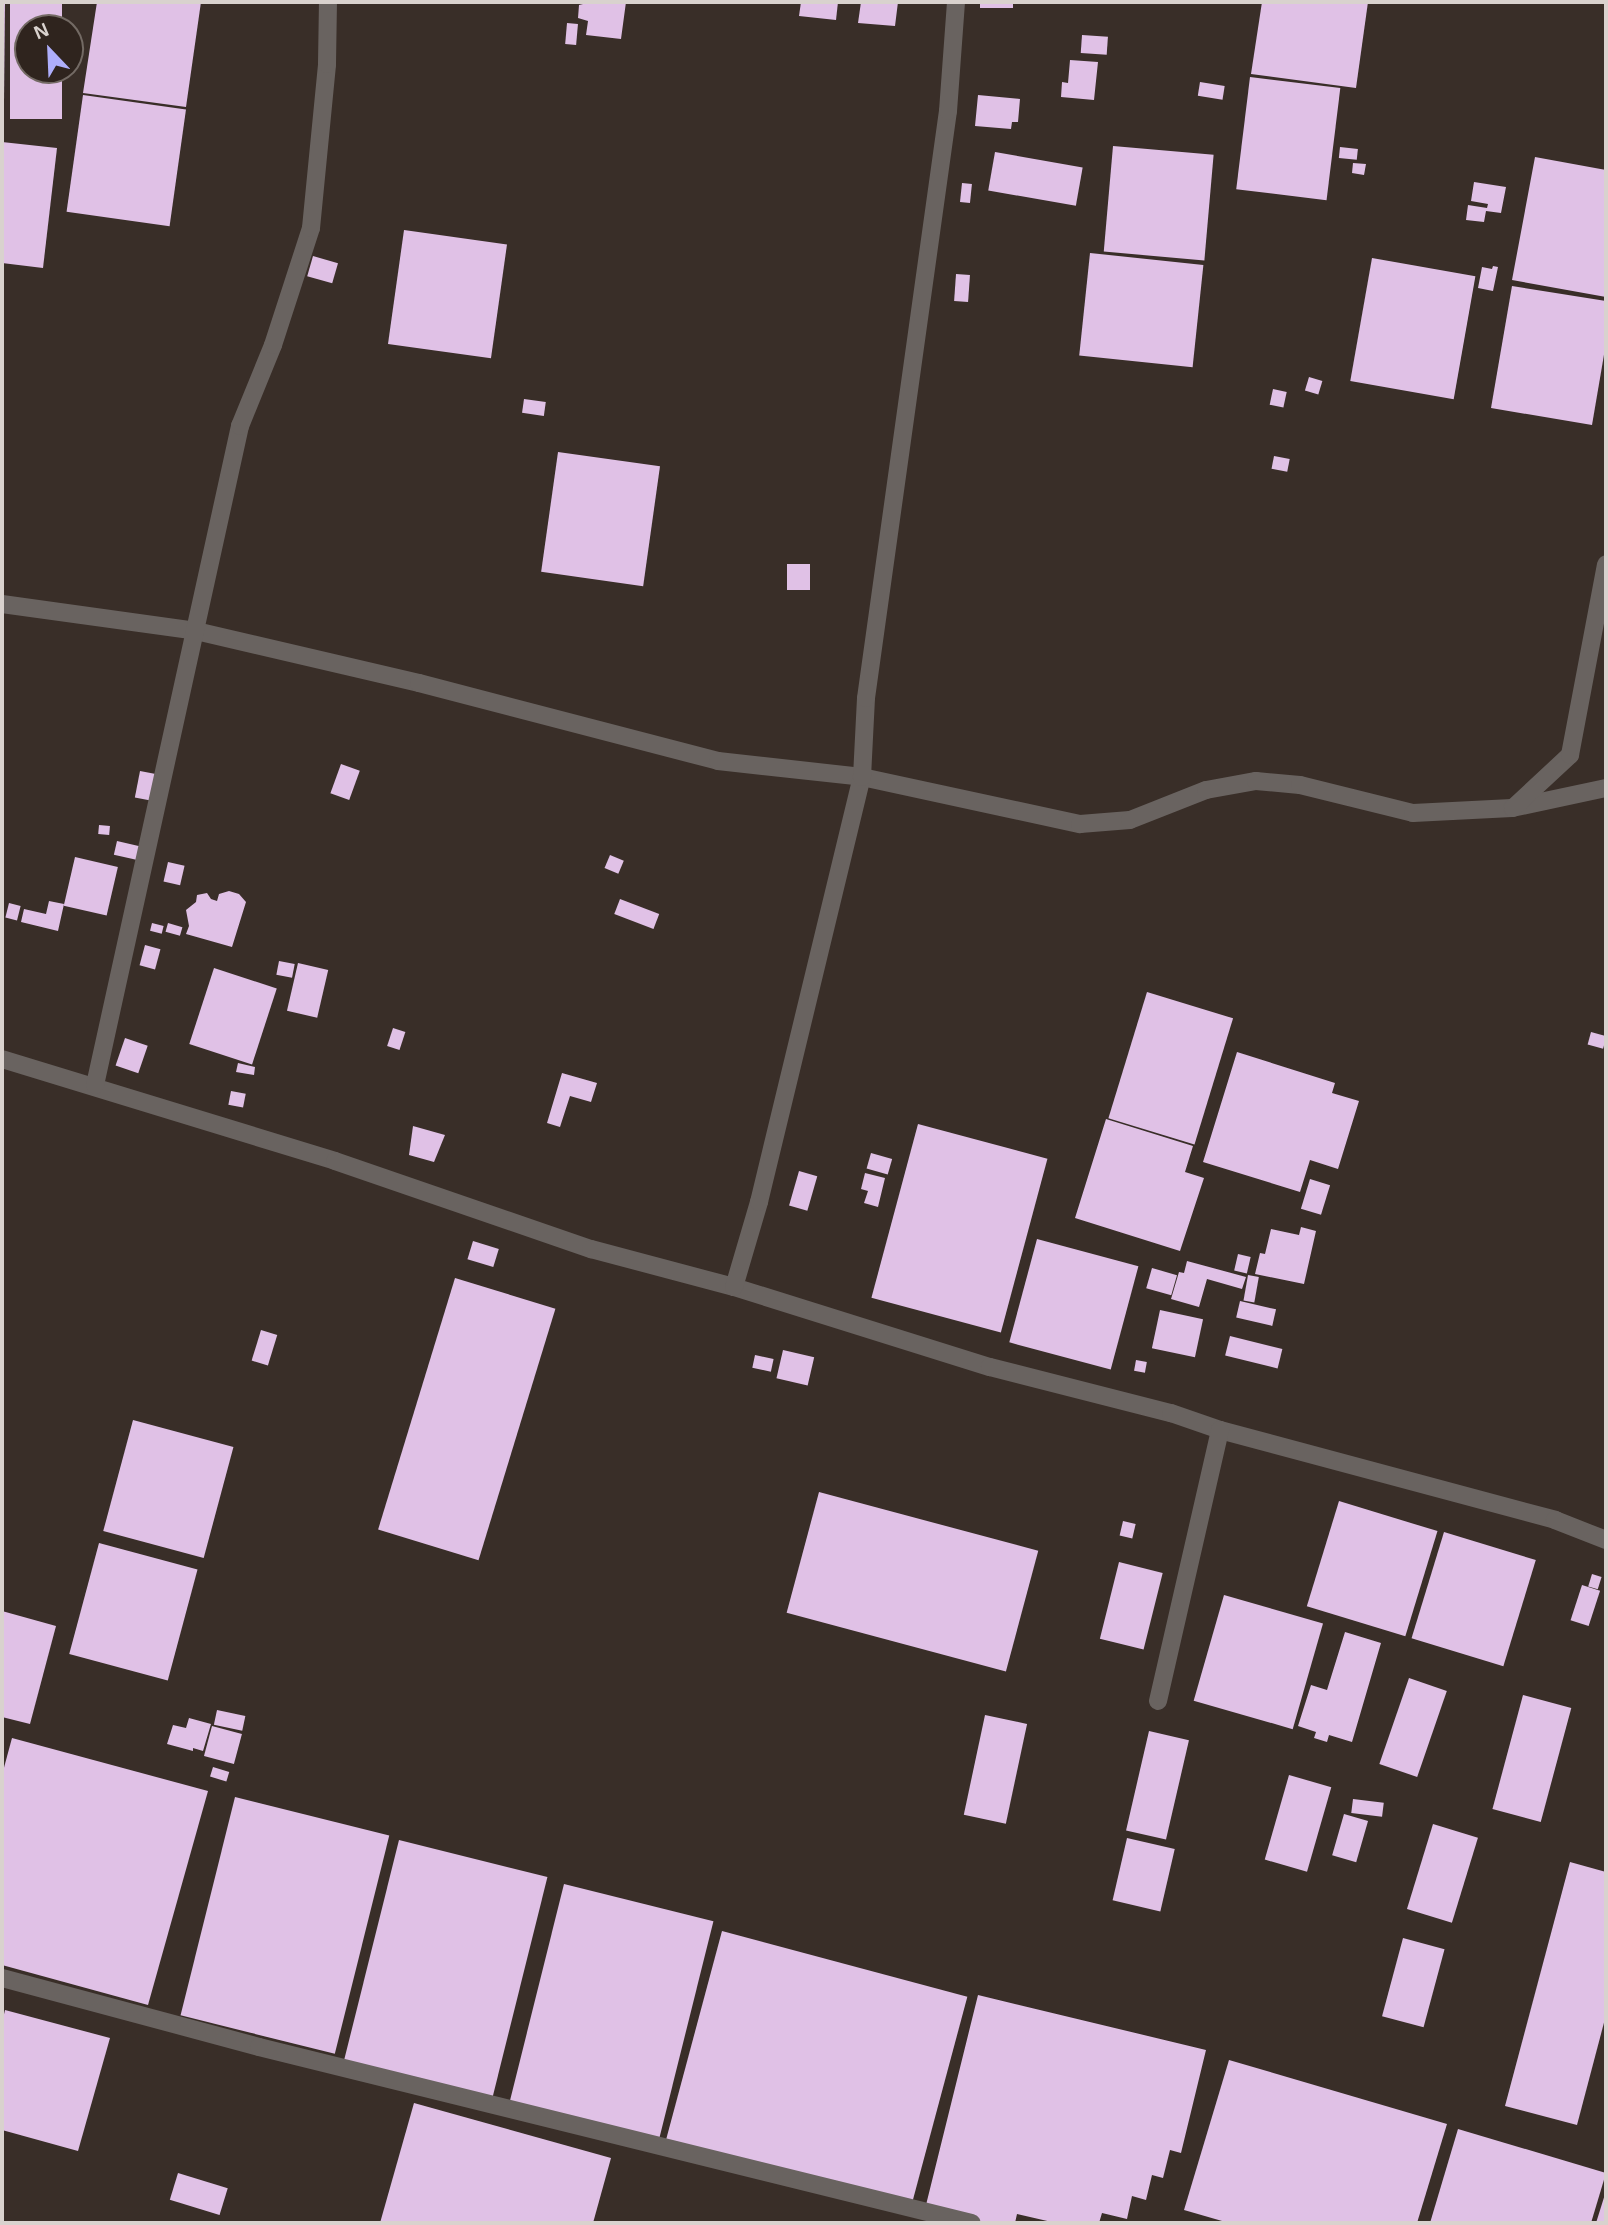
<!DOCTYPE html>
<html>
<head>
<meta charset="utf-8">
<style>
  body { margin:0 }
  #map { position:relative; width:1608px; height:2225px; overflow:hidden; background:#392e28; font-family:Helvetica,sans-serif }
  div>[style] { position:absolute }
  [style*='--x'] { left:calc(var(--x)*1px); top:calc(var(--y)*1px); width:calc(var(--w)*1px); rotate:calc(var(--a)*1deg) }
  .building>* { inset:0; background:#e0c1e6; transform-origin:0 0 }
  .minor>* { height:18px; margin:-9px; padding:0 9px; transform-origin:9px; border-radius:9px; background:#696360 }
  span { translate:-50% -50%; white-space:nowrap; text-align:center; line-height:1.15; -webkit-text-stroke:7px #2f241e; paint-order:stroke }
  .frame { position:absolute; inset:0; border:4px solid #d9d2ce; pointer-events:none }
  .north { position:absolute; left:14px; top:14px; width:70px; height:70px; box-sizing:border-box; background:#2f241e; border:2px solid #736a64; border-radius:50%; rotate:337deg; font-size:19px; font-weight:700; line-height:28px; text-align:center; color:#d9d2ce }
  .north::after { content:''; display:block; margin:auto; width:24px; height:32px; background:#aeaefb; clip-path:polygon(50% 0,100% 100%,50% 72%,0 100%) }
</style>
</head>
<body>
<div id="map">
  <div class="building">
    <div style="clip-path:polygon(2px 2px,5px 2px,4px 102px,2px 102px)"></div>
    <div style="clip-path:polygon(10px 2px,62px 2px,62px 28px,28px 28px,28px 70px,62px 70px,62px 119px,10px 119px)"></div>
    <div style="clip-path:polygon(97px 2px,201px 2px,186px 107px,83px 93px)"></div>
    <div style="clip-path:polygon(626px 2px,621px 39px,586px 35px,588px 21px,578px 18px,579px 5px,591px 2px)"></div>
    <div style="clip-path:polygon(801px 2px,838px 2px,836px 20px,799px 16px)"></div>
    <div style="clip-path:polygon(861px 2px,898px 2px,895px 26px,858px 23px)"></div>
    <div style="left:980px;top:2px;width:33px;height:6px"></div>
    <div style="clip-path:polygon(1262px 2px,1368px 2px,1356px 88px,1251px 74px)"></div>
    <div style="left:567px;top:23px;width:11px;height:21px;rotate:5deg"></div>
    <div style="left:1082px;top:35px;width:26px;height:18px;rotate:4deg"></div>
    <div style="clip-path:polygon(1070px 60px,1098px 62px,1094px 100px,1061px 97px,1062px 82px,1068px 83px)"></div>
    <div style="left:1250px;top:77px;width:91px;height:113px;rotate:7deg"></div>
    <div style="left:1200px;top:82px;width:25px;height:14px;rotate:9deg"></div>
    <div style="left:83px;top:95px;width:104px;height:118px;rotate:8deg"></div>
    <div style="clip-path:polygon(978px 95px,1020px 99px,1018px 122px,1012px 122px,1011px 129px,975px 126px)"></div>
    <div style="clip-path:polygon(2px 142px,57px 148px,43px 268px,2px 263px)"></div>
    <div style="left:1113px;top:146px;width:101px;height:106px;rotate:5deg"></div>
    <div style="left:1340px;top:147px;width:18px;height:11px;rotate:6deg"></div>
    <div style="left:995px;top:152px;width:89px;height:39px;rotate:10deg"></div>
    <div style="clip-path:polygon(1535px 157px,1606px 170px,1606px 297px,1512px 280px)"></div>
    <div style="clip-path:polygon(1353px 163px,1366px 164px,1364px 175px,1352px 173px)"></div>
    <div style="clip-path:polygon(1474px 182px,1506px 187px,1501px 213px,1486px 211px,1484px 222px,1466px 220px,1468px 205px,1487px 208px,1488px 204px,1471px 201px)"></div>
    <div style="left:962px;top:183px;width:10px;height:19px;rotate:6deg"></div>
    <div style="left:404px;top:230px;width:104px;height:115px;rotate:8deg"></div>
    <div style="left:1090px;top:253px;width:114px;height:103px;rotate:6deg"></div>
    <div style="left:313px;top:256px;width:26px;height:21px;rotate:16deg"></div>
    <div style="left:1372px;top:258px;width:105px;height:125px;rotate:10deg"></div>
    <div style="clip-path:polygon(1493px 266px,1498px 267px,1493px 291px,1478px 288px,1482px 267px,1492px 269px)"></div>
    <div style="left:956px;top:274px;width:14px;height:27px;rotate:4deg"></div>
    <div style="clip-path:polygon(1512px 286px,1606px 301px,1606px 343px,1592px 425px,1491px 408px)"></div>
    <div style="left:1309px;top:377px;width:14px;height:14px;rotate:17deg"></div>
    <div style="left:1273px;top:389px;width:14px;height:16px;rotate:12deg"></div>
    <div style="left:524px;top:399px;width:22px;height:14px;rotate:8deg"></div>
    <div style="left:558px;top:452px;width:103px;height:121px;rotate:8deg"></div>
    <div style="left:1274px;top:456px;width:16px;height:13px;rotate:11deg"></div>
    <div style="left:787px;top:564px;width:23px;height:26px"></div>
    <div style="left:341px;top:764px;width:20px;height:31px;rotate:20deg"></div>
    <div style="left:140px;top:771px;width:16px;height:27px;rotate:11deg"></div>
    <div style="left:99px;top:825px;width:11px;height:9px;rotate:5deg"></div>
    <div style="left:117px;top:841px;width:31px;height:14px;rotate:13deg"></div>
    <div style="left:610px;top:855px;width:15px;height:14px;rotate:23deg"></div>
    <div style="left:75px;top:857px;width:44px;height:50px;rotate:13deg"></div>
    <div style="left:168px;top:862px;width:17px;height:20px;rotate:13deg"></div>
    <div style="clip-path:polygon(229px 891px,239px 894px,246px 902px,232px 947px,186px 934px,189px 926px,186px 910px,196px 902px,197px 895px,207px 893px,211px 899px,217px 901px,219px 894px)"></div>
    <div style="left:620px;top:899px;width:42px;height:16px;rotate:21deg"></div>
    <div style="clip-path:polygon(49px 901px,64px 904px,58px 931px,21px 922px,24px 909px,46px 914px)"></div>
    <div style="left:9px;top:903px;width:12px;height:15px;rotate:14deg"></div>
    <div style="left:152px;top:923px;width:12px;height:8px;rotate:14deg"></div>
    <div style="left:168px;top:923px;width:15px;height:9px;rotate:16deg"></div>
    <div style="left:145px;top:945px;width:16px;height:21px;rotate:15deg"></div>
    <div style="left:279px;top:961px;width:16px;height:14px;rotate:11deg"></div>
    <div style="left:298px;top:963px;width:31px;height:49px;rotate:13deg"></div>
    <div style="left:214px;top:968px;width:66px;height:80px;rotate:18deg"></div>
    <div style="left:1147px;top:992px;width:90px;height:132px;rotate:17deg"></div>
    <div style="left:393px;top:1028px;width:13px;height:19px;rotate:18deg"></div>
    <div style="left:1591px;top:1032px;width:16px;height:13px;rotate:15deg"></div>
    <div style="left:125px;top:1038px;width:24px;height:29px;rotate:19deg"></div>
    <div style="clip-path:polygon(1237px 1052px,1335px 1083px,1332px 1093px,1359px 1101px,1338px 1169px,1310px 1160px,1300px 1192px,1203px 1162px)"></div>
    <div style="clip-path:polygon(238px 1063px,255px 1067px,254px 1075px,236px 1072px)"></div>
    <div style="clip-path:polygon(562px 1073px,597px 1083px,591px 1102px,570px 1096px,560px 1127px,547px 1123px)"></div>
    <div style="left:231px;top:1091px;width:15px;height:14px;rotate:11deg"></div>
    <div style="clip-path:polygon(1106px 1119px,1193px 1146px,1185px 1172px,1204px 1178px,1180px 1251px,1075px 1218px)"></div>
    <div style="left:918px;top:1124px;width:134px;height:180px;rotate:15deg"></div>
    <div style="clip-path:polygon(413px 1126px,445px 1135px,434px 1162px,409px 1155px)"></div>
    <div style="left:871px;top:1153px;width:22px;height:16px;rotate:16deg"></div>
    <div style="left:799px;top:1171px;width:19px;height:36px;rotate:16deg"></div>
    <div style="clip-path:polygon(865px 1173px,885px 1178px,878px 1207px,864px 1203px,868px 1191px,861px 1189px)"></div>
    <div style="left:1310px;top:1179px;width:21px;height:31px;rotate:17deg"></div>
    <div style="clip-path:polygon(1301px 1227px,1316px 1231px,1304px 1284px,1255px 1274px,1260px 1253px,1265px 1254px,1271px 1229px,1299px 1235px)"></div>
    <div style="left:1037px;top:1239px;width:105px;height:107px;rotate:15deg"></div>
    <div style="left:473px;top:1241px;width:27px;height:19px;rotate:17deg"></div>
    <div style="left:1238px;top:1254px;width:13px;height:17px;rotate:13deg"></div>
    <div style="clip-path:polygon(1187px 1261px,1246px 1277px,1242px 1289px,1207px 1279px,1199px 1307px,1171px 1299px,1179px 1272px,1184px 1273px)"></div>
    <div style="left:1152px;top:1268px;width:26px;height:21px;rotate:16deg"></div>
    <div style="left:1248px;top:1275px;width:11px;height:26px;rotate:10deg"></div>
    <div style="left:455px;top:1278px;width:105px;height:263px;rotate:17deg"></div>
    <div style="left:1240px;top:1301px;width:37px;height:17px;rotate:13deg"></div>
    <div style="left:1160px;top:1310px;width:44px;height:39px;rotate:12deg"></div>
    <div style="left:261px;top:1330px;width:17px;height:32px;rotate:17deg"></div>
    <div style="left:1230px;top:1336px;width:54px;height:20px;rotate:14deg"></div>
    <div style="left:783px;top:1350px;width:32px;height:29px;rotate:13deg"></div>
    <div style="left:755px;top:1355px;width:19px;height:13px;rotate:12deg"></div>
    <div style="left:1136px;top:1360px;width:11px;height:11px;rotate:10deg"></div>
    <div style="left:133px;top:1420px;width:104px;height:115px;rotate:15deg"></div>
    <div style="left:819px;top:1492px;width:227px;height:125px;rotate:15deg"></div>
    <div style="left:1339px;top:1501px;width:103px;height:110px;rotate:17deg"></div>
    <div style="left:1123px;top:1521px;width:13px;height:15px;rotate:13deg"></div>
    <div style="left:1444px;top:1532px;width:96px;height:111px;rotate:17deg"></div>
    <div style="left:99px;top:1543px;width:102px;height:115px;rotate:15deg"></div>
    <div style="left:1119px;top:1562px;width:45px;height:79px;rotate:14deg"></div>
    <div style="left:1592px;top:1574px;width:10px;height:13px;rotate:17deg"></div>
    <div style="left:1582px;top:1585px;width:19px;height:37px;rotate:18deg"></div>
    <div style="left:1224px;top:1595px;width:103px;height:110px;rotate:16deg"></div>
    <div style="clip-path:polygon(2px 1611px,56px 1626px,30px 1724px,2px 1717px)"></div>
    <div style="clip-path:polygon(1345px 1632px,1381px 1643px,1352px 1742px,1329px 1735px,1327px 1742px,1314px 1738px,1316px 1732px,1298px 1726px,1311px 1685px,1327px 1690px)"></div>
    <div style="left:1409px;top:1678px;width:40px;height:91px;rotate:19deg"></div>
    <div style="left:1523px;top:1695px;width:50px;height:118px;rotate:15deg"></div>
    <div style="left:217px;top:1710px;width:29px;height:15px;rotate:12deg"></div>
    <div style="left:985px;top:1715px;width:43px;height:102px;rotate:12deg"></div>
    <div style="clip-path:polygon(189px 1718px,211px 1724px,203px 1751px,193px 1748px,193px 1751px,167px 1744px,173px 1725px,186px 1728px)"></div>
    <div style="left:212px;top:1726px;width:31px;height:31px;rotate:15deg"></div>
    <div style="left:1149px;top:1731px;width:41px;height:102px;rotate:13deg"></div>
    <div style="clip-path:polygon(12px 1738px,208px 1791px,148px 2005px,2px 1965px,2px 1775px)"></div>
    <div style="left:213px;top:1767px;width:17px;height:10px;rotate:17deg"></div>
    <div style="left:1289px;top:1775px;width:44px;height:88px;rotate:16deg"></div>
    <div style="left:235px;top:1797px;width:159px;height:225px;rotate:14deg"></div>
    <div style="left:1353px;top:1799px;width:31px;height:14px;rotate:7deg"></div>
    <div style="left:1344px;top:1814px;width:25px;height:43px;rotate:16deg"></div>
    <div style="left:1433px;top:1824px;width:47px;height:89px;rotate:17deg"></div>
    <div style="left:1127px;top:1838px;width:49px;height:64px;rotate:13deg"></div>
    <div style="left:399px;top:1840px;width:153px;height:228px;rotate:14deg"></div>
    <div style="clip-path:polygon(1570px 1862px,1606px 1872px,1606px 2015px,1577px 2125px,1505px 2106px)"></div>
    <div style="left:564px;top:1884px;width:154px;height:226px;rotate:14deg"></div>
    <div style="left:722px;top:1931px;width:254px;height:219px;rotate:15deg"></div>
    <div style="left:1403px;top:1938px;width:43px;height:81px;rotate:15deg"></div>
    <div style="clip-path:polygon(978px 1995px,1206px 2050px,1181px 2153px,1170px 2150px,1163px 2178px,1152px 2175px,1146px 2200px,1132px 2196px,1127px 2219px,1102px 2213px,1099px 2223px,1056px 2223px,1017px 2214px,1015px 2223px,983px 2223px,925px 2209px)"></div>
    <div style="clip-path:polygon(5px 2010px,110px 2038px,78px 2151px,2px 2130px,2px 2023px)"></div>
    <div style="clip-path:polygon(1229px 2060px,1447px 2124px,1417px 2223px,1229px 2223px,1184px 2210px)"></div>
    <div style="clip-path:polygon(414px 2103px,611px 2158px,593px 2223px,380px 2223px)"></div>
    <div style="clip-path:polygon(1458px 2129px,1606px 2173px,1591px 2223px,1430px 2223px)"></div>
    <div style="left:178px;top:2173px;width:52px;height:28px;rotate:17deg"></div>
    <div style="clip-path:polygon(1606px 2191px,1606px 2223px,1596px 2223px)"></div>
  </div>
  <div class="minor">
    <div style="--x:2;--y:604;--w:196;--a:7.9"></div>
    <div style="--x:196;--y:631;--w:229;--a:13.1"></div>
    <div style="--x:419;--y:683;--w:309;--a:14.6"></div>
    <div style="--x:718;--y:761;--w:145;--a:6.3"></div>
    <div style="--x:862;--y:777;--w:223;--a:12.2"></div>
    <div style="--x:1080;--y:824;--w:50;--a:-4.6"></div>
    <div style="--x:1130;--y:820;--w:82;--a:-21.5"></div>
    <div style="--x:1206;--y:790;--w:51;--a:-10.2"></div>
    <div style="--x:1256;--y:781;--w:44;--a:5.2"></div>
    <div style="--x:1300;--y:785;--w:116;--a:13.9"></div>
    <div style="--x:1413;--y:813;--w:99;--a:-2.9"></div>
    <div style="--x:1512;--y:808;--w:96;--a:-12"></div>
    <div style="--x:1513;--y:808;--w:78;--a:-42.9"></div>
    <div style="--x:1570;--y:755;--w:194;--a:-79.3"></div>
    <div style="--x:2;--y:1059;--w:348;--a:17"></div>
    <div style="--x:335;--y:1161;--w:271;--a:19"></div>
    <div style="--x:591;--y:1249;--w:148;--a:14.9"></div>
    <div style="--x:734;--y:1287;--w:268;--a:17.4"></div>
    <div style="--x:990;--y:1367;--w:187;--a:14.3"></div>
    <div style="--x:1171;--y:1413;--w:52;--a:19.1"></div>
    <div style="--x:1220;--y:1430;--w:347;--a:15"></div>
    <div style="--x:1555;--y:1520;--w:55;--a:21.4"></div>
    <div style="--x:95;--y:1085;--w:675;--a:-77.59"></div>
    <div style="--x:240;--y:426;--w:87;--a:-67.8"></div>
    <div style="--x:273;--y:345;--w:123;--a:-72"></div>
    <div style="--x:311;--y:228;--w:165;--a:-84.4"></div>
    <div style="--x:327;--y:64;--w:62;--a:-89.1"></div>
    <div style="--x:734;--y:1287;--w:89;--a:-73.6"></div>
    <div style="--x:759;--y:1202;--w:437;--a:-76.4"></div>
    <div style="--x:862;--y:777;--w:79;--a:-87.1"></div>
    <div style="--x:866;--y:698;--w:593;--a:-82.05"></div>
    <div style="--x:948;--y:111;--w:109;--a:-85.8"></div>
    <div style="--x:1158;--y:1701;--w:278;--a:-77.1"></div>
    <div style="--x:2;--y:1978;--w:266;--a:15"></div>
    <div style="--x:259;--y:2047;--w:734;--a:13.87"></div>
  </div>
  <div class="frame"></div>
  <div class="north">N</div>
</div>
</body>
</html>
